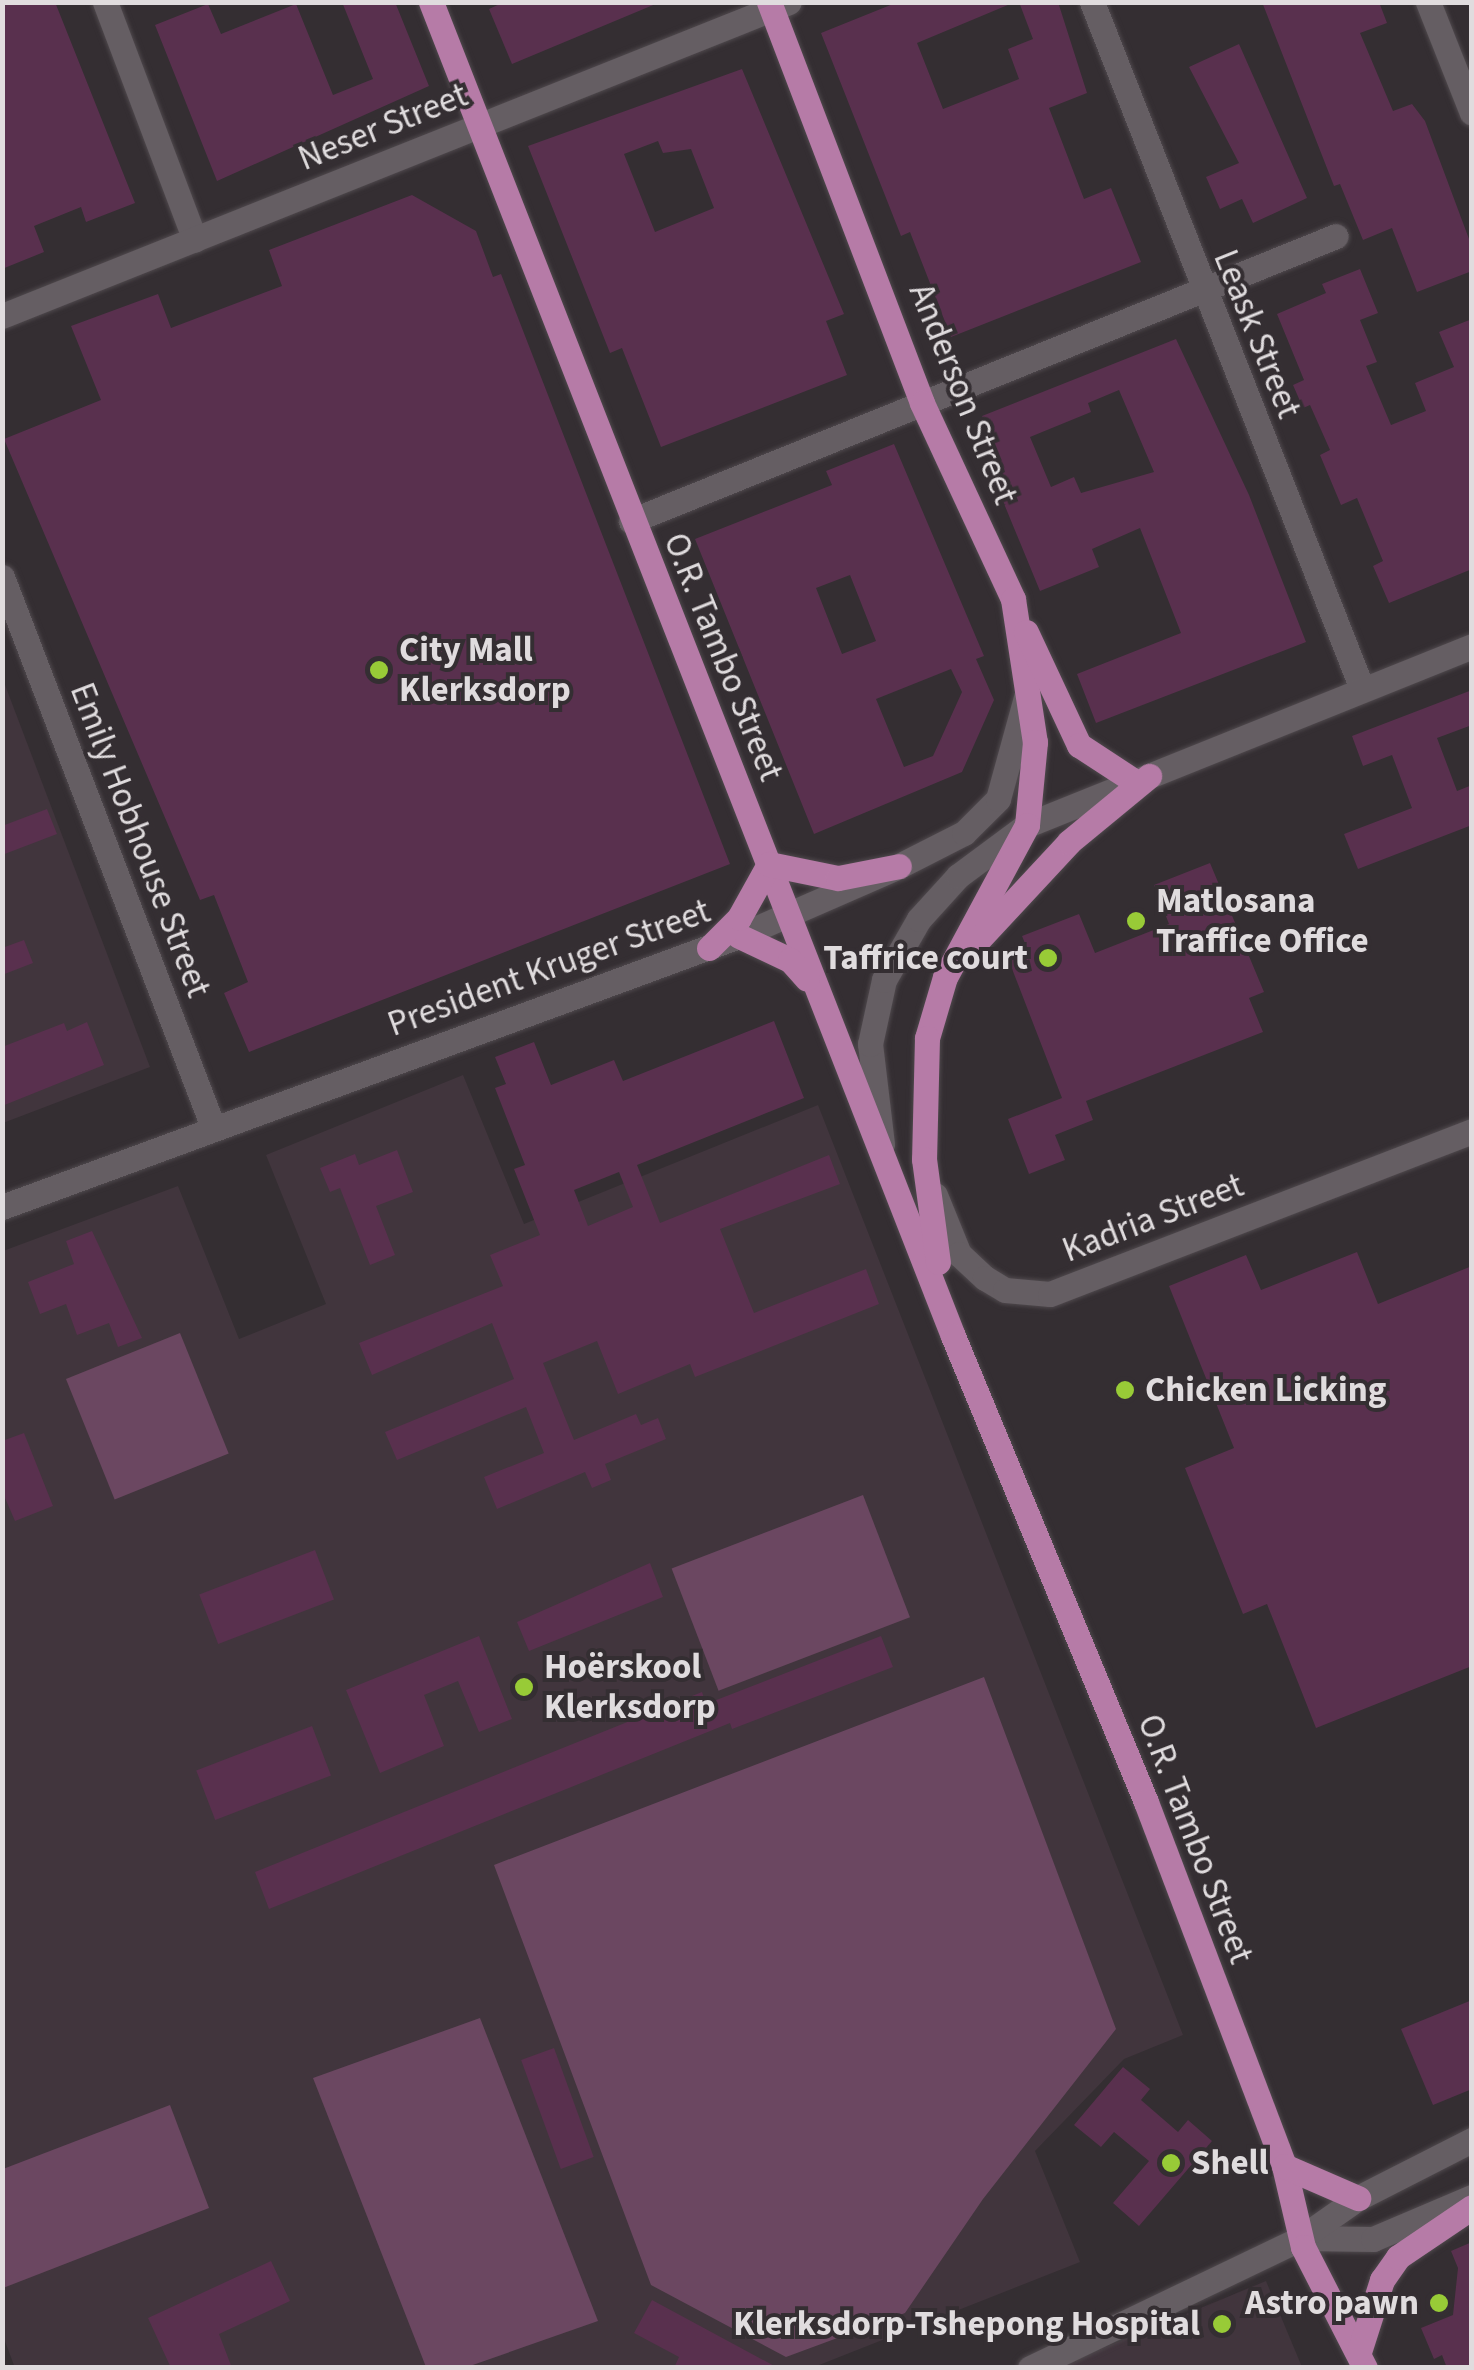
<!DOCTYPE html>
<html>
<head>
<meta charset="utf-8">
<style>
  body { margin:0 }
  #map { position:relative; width:1474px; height:2370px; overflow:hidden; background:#342e32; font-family:"Source Sans 3",sans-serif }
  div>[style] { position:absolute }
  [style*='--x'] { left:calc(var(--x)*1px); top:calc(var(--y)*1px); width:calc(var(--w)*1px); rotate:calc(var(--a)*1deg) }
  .built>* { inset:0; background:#41353d }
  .green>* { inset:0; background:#6b4761; transform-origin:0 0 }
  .building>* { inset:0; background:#59304e; transform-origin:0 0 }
  .roads { filter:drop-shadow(0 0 2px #4f494d) drop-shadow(0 0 2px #4f494d) }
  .minor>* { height:25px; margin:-12.5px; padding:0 12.5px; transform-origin:12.5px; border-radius:12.5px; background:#655e63 }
  .tertiary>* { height:25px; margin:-12.5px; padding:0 12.5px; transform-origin:12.5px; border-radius:12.5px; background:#655e63 }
  .primary>* { height:25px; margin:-12.5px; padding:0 12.5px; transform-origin:12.5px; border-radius:12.5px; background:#b67ba7 }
  .dots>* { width:28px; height:28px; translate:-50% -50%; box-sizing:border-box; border:5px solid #342e32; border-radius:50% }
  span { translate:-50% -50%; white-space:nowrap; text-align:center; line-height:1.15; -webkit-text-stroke:8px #342e32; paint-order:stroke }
  .street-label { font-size:35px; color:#e0dcde }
  .poi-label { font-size:35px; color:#e0dcde; font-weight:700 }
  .left { translate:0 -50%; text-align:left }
  .right { translate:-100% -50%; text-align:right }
  .frame { position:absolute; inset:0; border:5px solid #e0dcde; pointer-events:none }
</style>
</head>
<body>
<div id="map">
  <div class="built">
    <div style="clip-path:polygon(2px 677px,150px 1067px,3px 1123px,2px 1123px)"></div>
    <div style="clip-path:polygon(463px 1075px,524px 1224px,818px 1105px,1183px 2035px,1124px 2059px,1035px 2151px,1080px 2262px,814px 2367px,15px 2368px,3px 2336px,3px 1251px,178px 1186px,239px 1339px,326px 1304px,266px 1155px)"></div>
    <div style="clip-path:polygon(1266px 2281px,1302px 2367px,1055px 2368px)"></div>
  </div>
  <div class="green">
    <div style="left:180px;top:1333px;width:130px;height:123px;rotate:68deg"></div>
    <div style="left:863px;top:1495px;width:131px;height:205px;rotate:69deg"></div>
    <div style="clip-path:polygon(984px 1677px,1116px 2029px,983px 2199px,905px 2313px,786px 2357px,651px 2285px,494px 1865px)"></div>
    <div style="clip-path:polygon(480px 2018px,598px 2321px,467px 2367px,426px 2367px,313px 2078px)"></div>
    <div style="clip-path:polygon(170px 2105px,209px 2208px,3px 2288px,3px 2169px)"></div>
  </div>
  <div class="building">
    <div style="clip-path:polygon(2px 2px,55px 2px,135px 203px,86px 222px,81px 207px,34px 226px,44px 252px,2px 269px)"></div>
    <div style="clip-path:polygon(342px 2px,395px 2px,429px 86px,217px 181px,155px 25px,208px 4px,221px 34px,296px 4px,333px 95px,373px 79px)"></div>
    <div style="clip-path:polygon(504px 2px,658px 2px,658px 3px,512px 64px,489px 9px)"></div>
    <div style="clip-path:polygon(898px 2px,1015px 2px,917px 43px,943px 109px,1019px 79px,1008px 49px,1033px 39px,1019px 2px,1058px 2px,1087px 93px,1049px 108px,1084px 199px,1111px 188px,1141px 262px,951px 337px,910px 232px,901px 236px,821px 33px)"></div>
    <div style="clip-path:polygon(1262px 2px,1379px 2px,1387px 23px,1360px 33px,1393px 111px,1412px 104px,1425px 121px,1472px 247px,1472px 271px,1417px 292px,1392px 228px,1363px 240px,1340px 184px,1334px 186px)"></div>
    <div style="clip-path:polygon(1239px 44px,1307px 198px,1253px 223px,1242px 199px,1220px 209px,1206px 177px,1239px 163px,1189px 67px)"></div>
    <div style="clip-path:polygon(evenodd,742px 69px,844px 314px,826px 321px,847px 375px,661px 447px,622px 348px,610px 353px,528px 146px,742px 69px,658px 141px,663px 153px,691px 149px,714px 208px,655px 232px,624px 154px,658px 141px)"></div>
    <div style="clip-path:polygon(412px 195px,476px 231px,493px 277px,501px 274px,730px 864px,249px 1052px,224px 993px,248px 982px,214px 895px,200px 900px,4px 439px,101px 400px,71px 326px,158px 294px,171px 328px,282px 286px,269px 250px)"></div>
    <div style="clip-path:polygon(1360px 269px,1378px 313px,1360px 320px,1377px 362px,1366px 366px,1391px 425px,1426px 411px,1415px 383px,1454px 367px,1439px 332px,1472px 319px,1472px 569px,1389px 603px,1373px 566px,1383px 561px,1357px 498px,1341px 505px,1320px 455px,1330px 450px,1310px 405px,1303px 408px,1293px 385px,1304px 380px,1277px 314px,1326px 293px,1322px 284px)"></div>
    <div style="clip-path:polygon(evenodd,1176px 339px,1249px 495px,1306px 642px,1096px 723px,1077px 674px,1181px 633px,1140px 528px,1092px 549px,1099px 567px,1040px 591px,993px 477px,1005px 472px,982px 416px,1176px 339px,1119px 390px,1154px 472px,1081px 493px,1074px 477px,1051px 487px,1030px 437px,1091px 412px,1088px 403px,1119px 390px)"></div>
    <div style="clip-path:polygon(evenodd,894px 444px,984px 656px,976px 659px,994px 700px,962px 772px,814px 834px,695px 539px,832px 485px,826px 471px,894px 444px,850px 575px,876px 641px,842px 654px,816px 588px,850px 575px,894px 444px,951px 669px,962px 692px,933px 756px,904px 767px,876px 699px,951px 669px)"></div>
    <div style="clip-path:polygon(1472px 690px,1472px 725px,1437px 738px,1457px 791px,1472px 785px,1472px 825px,1358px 869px,1344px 834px,1412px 808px,1392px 755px,1363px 766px,1352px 736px)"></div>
    <div style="clip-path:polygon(47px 809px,57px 834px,2px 855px,2px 826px)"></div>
    <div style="clip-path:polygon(1210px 863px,1264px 992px,1249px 998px,1263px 1032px,1086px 1101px,1093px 1120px,1055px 1135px,1065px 1160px,1029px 1174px,1008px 1119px,1062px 1098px,1009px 961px,1029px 953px,1022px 936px,1079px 914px,1095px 953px,1169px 924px,1154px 885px)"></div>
    <div style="clip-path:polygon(24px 940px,33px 963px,2px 975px,2px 948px)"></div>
    <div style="clip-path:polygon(evenodd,774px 1021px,804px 1098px,637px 1165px,660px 1223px,829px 1155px,840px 1184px,720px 1229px,754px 1313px,866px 1269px,879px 1304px,695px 1377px,690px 1364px,618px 1394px,597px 1341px,543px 1363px,574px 1440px,636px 1414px,641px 1425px,658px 1418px,666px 1439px,605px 1464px,611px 1480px,592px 1488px,585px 1472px,497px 1509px,484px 1477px,544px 1453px,526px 1407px,397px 1460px,385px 1432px,514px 1379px,492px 1323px,372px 1375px,359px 1343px,503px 1286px,490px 1255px,540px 1235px,514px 1169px,525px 1165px,495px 1088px,506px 1084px,495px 1057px,534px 1042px,551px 1085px,614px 1060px,623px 1081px,774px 1021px,619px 1172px,633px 1207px,588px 1226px,574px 1190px,619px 1172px)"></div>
    <div style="clip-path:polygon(87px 1022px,104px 1065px,2px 1106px,2px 1047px,64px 1023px,67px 1031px)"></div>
    <div style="clip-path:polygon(397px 1150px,413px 1192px,376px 1206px,395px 1255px,370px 1265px,340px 1188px,330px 1192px,320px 1168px,355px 1154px,359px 1165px)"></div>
    <div style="clip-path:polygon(92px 1231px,142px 1338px,118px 1347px,109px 1323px,77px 1335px,66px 1304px,40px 1314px,28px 1282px,74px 1264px,66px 1241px)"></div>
    <div style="clip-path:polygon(1357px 1252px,1378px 1304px,1472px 1266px,1472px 1666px,1316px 1728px,1267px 1604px,1243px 1614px,1185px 1468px,1234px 1448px,1169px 1286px,1246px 1255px,1261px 1290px)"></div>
    <div style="clip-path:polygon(24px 1433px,53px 1506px,15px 1521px,2px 1491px,2px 1441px)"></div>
    <div style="left:315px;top:1550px;width:53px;height:124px;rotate:69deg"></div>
    <div style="clip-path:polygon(650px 1563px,663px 1597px,529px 1651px,517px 1622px)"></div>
    <div style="clip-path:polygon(479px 1636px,512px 1719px,479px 1732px,458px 1681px,424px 1695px,444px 1746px,380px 1773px,346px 1690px)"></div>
    <div style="clip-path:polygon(881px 1636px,893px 1667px,732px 1729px,730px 1723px,269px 1909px,255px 1872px,702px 1692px,706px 1704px)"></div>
    <div style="left:312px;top:1726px;width:53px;height:124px;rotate:69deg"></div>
    <div style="clip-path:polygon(1472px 2000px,1472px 2089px,1433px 2105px,1401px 2029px)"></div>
    <div style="left:554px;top:2048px;width:116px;height:35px;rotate:70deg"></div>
    <div style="clip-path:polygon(1123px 2067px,1150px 2089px,1141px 2100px,1178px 2132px,1188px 2120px,1212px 2141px,1139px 2226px,1113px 2203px,1149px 2161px,1114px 2132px,1101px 2147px,1074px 2125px)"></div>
    <div style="clip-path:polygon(1472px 2242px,1472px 2368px,1447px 2368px,1442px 2355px,1434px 2359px,1421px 2328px,1453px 2315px,1458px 2268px,1451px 2251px)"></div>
    <div style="clip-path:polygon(271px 2261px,290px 2301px,219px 2334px,232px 2368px,171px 2368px,148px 2318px)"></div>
    <div style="clip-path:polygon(652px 2300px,778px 2368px,674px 2368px,679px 2357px,634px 2333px)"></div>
  </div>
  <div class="roads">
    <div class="minor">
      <div style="--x:105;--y:2;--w:254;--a:69.3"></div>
      <div style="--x:1092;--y:2;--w:738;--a:68.54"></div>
      <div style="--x:2;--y:316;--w:847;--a:-21.75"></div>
      <div style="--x:631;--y:521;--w:760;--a:-22.01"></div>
      <div style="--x:2;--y:577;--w:589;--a:69.01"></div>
      <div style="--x:935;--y:1195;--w:64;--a:67.9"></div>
      <div style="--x:959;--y:1254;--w:35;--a:43"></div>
      <div style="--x:985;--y:1278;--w:23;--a:31"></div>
      <div style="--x:1005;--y:1290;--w:45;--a:5.1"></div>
      <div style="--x:1050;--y:1294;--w:452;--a:-21.1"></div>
    </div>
    <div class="tertiary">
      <div style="--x:1428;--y:2;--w:119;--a:68.4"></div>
      <div style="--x:882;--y:1144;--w:101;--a:-96.8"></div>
      <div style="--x:870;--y:1044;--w:66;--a:-77.7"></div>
      <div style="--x:884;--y:980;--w:70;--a:-60.2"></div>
      <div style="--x:919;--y:919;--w:58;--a:-47.8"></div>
      <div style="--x:958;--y:876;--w:86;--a:-36.5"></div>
      <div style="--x:1027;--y:825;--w:480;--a:-21.9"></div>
      <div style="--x:2;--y:1207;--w:785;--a:-20.19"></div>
      <div style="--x:739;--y:936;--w:175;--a:-23.6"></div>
      <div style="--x:899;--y:866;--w:73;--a:-26.9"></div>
      <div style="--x:964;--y:833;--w:48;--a:-45"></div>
      <div style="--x:998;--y:799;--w:109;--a:-74.6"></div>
      <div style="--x:1301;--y:2238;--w:72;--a:0.8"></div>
      <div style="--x:1373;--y:2239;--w:108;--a:-23"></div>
      <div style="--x:1030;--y:2368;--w:301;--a:-25.6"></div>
      <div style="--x:1301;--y:2238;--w:70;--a:-35.1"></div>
      <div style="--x:1358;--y:2198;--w:128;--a:-27"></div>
    </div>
    <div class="primary">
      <div style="--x:431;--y:2;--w:1432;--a:68.63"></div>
      <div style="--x:953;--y:1336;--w:504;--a:67.5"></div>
      <div style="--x:1146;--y:1802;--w:389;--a:69.2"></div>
      <div style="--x:1284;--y:2166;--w:83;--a:76.8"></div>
      <div style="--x:1303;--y:2247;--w:136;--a:62.9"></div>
      <div style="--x:769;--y:2;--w:429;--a:69.1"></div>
      <div style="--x:922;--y:403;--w:216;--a:65.1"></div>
      <div style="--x:1013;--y:599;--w:145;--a:81.3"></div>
      <div style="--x:1035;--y:742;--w:83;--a:95.5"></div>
      <div style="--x:1027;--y:825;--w:173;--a:118.3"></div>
      <div style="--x:945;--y:977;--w:64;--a:106.4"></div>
      <div style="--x:927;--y:1038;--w:121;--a:91.4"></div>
      <div style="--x:924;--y:1159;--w:104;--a:82.3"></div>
      <div style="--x:1026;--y:632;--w:125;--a:64.9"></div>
      <div style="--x:1079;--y:745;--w:66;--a:33.2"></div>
      <div style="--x:739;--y:936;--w:56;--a:25.2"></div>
      <div style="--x:790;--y:960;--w:25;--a:48"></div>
      <div style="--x:709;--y:948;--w:42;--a:-45"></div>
      <div style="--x:739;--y:918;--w:62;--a:-60.9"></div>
      <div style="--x:769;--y:864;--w:70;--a:11.5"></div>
      <div style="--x:838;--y:878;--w:62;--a:-11.1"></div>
      <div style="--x:966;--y:953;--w:151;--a:-47.1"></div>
      <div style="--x:1069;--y:842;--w:104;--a:-39.5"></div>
      <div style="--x:1284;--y:2166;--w:81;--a:23.4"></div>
      <div style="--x:1359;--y:2352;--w:76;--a:-72.3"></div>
      <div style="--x:1382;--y:2280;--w:28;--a:-55"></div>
      <div style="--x:1398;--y:2257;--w:89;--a:-34"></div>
    </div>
  </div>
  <div class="dots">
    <div style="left:379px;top:670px;background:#98cb37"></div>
    <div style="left:1136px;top:921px;background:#98cb37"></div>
    <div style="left:1048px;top:958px;background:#98cb37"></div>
    <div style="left:1125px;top:1390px;background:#98cb37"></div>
    <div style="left:524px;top:1687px;background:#98cb37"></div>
    <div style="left:1171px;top:2163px;background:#98cb37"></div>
    <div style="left:1439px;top:2303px;background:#98cb37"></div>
    <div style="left:1222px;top:2324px;background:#98cb37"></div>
  </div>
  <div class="street-label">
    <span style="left:383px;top:127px;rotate:-22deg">Neser Street</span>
    <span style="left:1257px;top:334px;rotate:68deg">Leask Street</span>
    <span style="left:963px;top:394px;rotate:68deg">Anderson Street</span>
    <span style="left:723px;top:657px;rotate:68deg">O.R. Tambo Street</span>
    <span style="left:140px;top:840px;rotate:69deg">Emily Hobhouse Street</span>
    <span style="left:549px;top:968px;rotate:-20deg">President Kruger Street</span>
    <span style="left:1153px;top:1218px;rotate:-21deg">Kadria Street</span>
    <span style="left:1195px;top:1839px;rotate:69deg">O.R. Tambo Street</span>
  </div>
  <div class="poi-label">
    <span class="left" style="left:399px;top:670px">City Mall<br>Klerksdorp</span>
    <span class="left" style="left:1156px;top:921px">Matlosana<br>Traffice Office</span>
    <span class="right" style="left:1028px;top:958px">Taffrice court</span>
    <span class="left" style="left:1145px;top:1390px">Chicken Licking</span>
    <span class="left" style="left:544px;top:1687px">Hoërskool<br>Klerksdorp</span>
    <span class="left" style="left:1191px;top:2163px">Shell</span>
    <span class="right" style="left:1419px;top:2303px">Astro pawn</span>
    <span class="right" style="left:1200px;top:2324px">Klerksdorp-Tshepong Hospital</span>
  </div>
  <div class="frame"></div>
</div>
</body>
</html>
